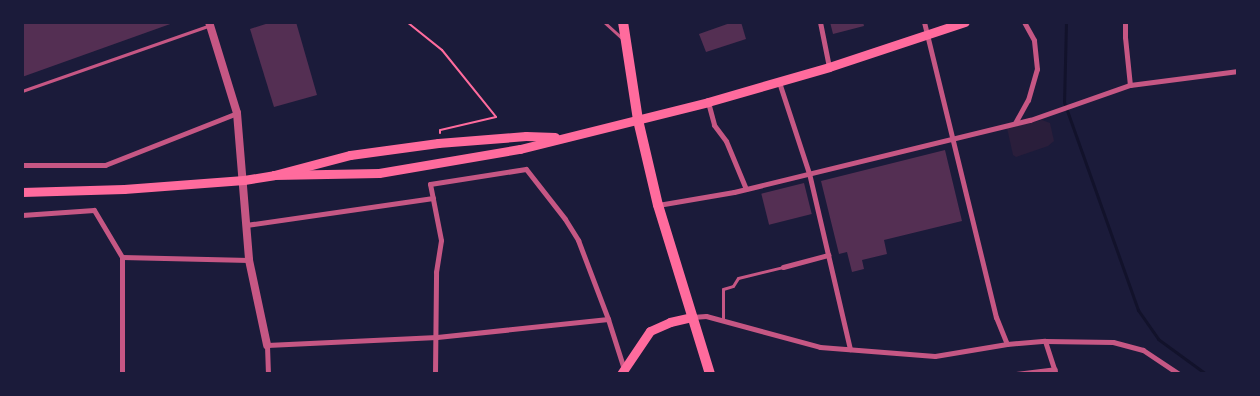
<!DOCTYPE html>
<html>
<head>
<meta charset="utf-8">
<style>
  body { margin:0 }
  #map { position:relative; width:1260px; height:396px; overflow:hidden; background:#1b1b3a; font-family:Rubik,sans-serif }
  div>[style] { position:absolute }
  [style*='--x'] { left:calc(var(--x)*1px); top:calc(var(--y)*1px); width:calc(var(--w)*1px); rotate:calc(var(--a)*1deg) }
  .green>* { inset:0; background:#2a1e3b }
  .stream>* { height:3px; margin:-1.5px; padding:0 1.5px; transform-origin:1.5px; border-radius:1.5px; background:#12122b }
  .building>* { inset:0; background:#542f53; transform-origin:0 0 }
  .path>* { height:2px; margin:-1px; padding:0 1px; transform-origin:1px; border-radius:1px; background:#ff6b9d }
  .service>* { height:3px; margin:-1.5px; padding:0 1.5px; transform-origin:1.5px; border-radius:1.5px; background:#c65784 }
  .minor>* { height:5px; margin:-2.5px; padding:0 2.5px; transform-origin:2.5px; border-radius:2.5px; background:#c65784 }
  .tertiary>* { height:8px; margin:-4px; padding:0 4px; transform-origin:4px; border-radius:4px; background:#c65784 }
  .secondary>* { height:9px; margin:-4.5px; padding:0 4.5px; transform-origin:4.5px; border-radius:4.5px; background:#ff6b9d }
  .primary>* { height:9px; margin:-4.5px; padding:0 4.5px; transform-origin:4.5px; border-radius:4.5px; background:#ff6b9d }
  .trunk>* { height:10px; margin:-5px; padding:0 5px; transform-origin:5px; border-radius:5px; background:#ff6b9d }
  span { translate:-50% -50%; white-space:nowrap; text-align:center; line-height:1.15; -webkit-text-stroke:5px #1b1b3a; paint-order:stroke }
  .frame { position:absolute; inset:0; border:24px solid #1b1b3a; pointer-events:none }
</style>
</head>
<body>
<div id="map">
  <div class="green">
    <div style="clip-path:polygon(1042px 120px,1050px 123px,1054px 141px,1048px 146px,1016px 157px,1013px 155px,1007px 128px)"></div>
  </div>
  <div class="stream">
    <div style="--x:1066;--y:22;--w:80;--a:91.4"></div>
    <div style="--x:1064;--y:102;--w:221;--a:70.4"></div>
    <div style="--x:1138;--y:310;--w:35;--a:55"></div>
    <div style="--x:1158;--y:339;--w:59;--a:36.1"></div>
  </div>
  <div class="building">
    <div style="clip-path:polygon(22px 22px,173px 22px,173px 23px,22px 77px)"></div>
    <div style="clip-path:polygon(272px 22px,296px 22px,317px 95px,274px 107px,250px 29px)"></div>
    <div style="clip-path:polygon(733px 22px,741px 22px,746px 39px,706px 52px,699px 34px)"></div>
    <div style="clip-path:polygon(830px 22px,863px 22px,864px 26px,833px 34px)"></div>
    <div style="clip-path:polygon(945px 150px,962px 221px,884px 240px,887px 254px,862px 260px,864px 269px,852px 272px,847px 252px,839px 254px,821px 181px)"></div>
    <div style="left:804px;top:183px;width:32px;height:44px;rotate:76deg"></div>
  </div>
  <div class="path">
    <div style="--x:407;--y:22;--w:45;--a:38.7"></div>
    <div style="--x:442;--y:50;--w:86;--a:51.1"></div>
    <div style="--x:496;--y:117;--w:57;--a:166.9"></div>
    <div style="--x:440;--y:130;--w:3;--a:90"></div>
  </div>
  <div class="service">
    <div style="--x:604;--y:22;--w:24;--a:42"></div>
    <div style="--x:22;--y:91;--w:199;--a:-19.3"></div>
    <div style="--x:723;--y:320;--w:31;--a:-90"></div>
    <div style="--x:723;--y:289;--w:10;--a:-17"></div>
    <div style="--x:733;--y:286;--w:9;--a:-58"></div>
    <div style="--x:738;--y:278;--w:46;--a:-13.7"></div>
  </div>
  <div class="minor">
    <div style="--x:820;--y:22;--w:46;--a:78.7"></div>
    <div style="--x:924;--y:22;--w:304;--a:76.3"></div>
    <div style="--x:996;--y:317;--w:29;--a:68"></div>
    <div style="--x:1125;--y:22;--w:15;--a:90"></div>
    <div style="--x:1125;--y:37;--w:48;--a:84.1"></div>
    <div style="--x:779;--y:82;--w:96;--a:71.8"></div>
    <div style="--x:809;--y:173;--w:181;--a:76.9"></div>
    <div style="--x:708;--y:102;--w:24;--a:75"></div>
    <div style="--x:714;--y:125;--w:20;--a:53"></div>
    <div style="--x:726;--y:141;--w:52;--a:67.4"></div>
    <div style="--x:1015;--y:123;--w:26;--a:-61"></div>
    <div style="--x:1028;--y:100;--w:32;--a:-74"></div>
    <div style="--x:1037;--y:69;--w:29;--a:-96"></div>
    <div style="--x:1034;--y:40;--w:21;--a:-119"></div>
    <div style="--x:22;--y:165;--w:83;--a:0"></div>
    <div style="--x:105;--y:165;--w:142;--a:-21.5"></div>
    <div style="--x:658;--y:205;--w:77;--a:-9.7"></div>
    <div style="--x:734;--y:192;--w:305;--a:-13.7"></div>
    <div style="--x:1030;--y:120;--w:106;--a:-19.3"></div>
    <div style="--x:1130;--y:85;--w:109;--a:-7.4"></div>
    <div style="--x:22;--y:215;--w:72;--a:-4"></div>
    <div style="--x:94;--y:210;--w:55;--a:59.2"></div>
    <div style="--x:122;--y:257;--w:117;--a:90"></div>
    <div style="--x:246;--y:225;--w:189;--a:-8.2"></div>
    <div style="--x:122;--y:257;--w:127;--a:1.4"></div>
    <div style="--x:783;--y:267;--w:47;--a:-14.9"></div>
    <div style="--x:692;--y:317;--w:14;--a:-4"></div>
    <div style="--x:706;--y:316;--w:118;--a:15.2"></div>
    <div style="--x:820;--y:347;--w:115;--a:4.5"></div>
    <div style="--x:935;--y:356;--w:73;--a:-9.5"></div>
    <div style="--x:1007;--y:344;--w:38;--a:-5"></div>
    <div style="--x:1045;--y:341;--w:68;--a:0.8"></div>
    <div style="--x:1113;--y:342;--w:31;--a:15"></div>
    <div style="--x:1143;--y:350;--w:43;--a:33.7"></div>
    <div style="--x:1045;--y:341;--w:35;--a:72"></div>
    <div style="--x:268;--y:374;--w:29;--a:-92"></div>
    <div style="--x:267;--y:345;--w:170;--a:-2.7"></div>
    <div style="--x:437;--y:337;--w:172;--a:-6"></div>
    <div style="--x:435;--y:374;--w:102;--a:-89.4"></div>
    <div style="--x:436;--y:272;--w:32;--a:-81"></div>
    <div style="--x:441;--y:240;--w:57;--a:-101.1"></div>
    <div style="--x:430;--y:184;--w:97;--a:-8.9"></div>
    <div style="--x:526;--y:169;--w:63;--a:52"></div>
    <div style="--x:565;--y:219;--w:25;--a:58"></div>
    <div style="--x:578;--y:240;--w:85;--a:69.2"></div>
    <div style="--x:608;--y:319;--w:52;--a:72.3"></div>
    <div style="--x:1016;--y:374;--w:39;--a:-7"></div>
  </div>
  <div class="tertiary">
    <div style="--x:209;--y:22;--w:95;--a:72.9"></div>
    <div style="--x:237;--y:113;--w:147;--a:85.3"></div>
    <div style="--x:249;--y:260;--w:87;--a:78"></div>
  </div>
  <div class="secondary">
    <div style="--x:621;--y:374;--w:52;--a:-56"></div>
    <div style="--x:650;--y:331;--w:22;--a:-24"></div>
    <div style="--x:670;--y:322;--w:23;--a:-13"></div>
  </div>
  <div class="primary">
    <div style="--x:274;--y:175;--w:105;--a:-1.1"></div>
    <div style="--x:379;--y:173;--w:143;--a:-9.7"></div>
    <div style="--x:520;--y:149;--w:194;--a:-14"></div>
    <div style="--x:708;--y:102;--w:126;--a:-16.1"></div>
    <div style="--x:829;--y:67;--w:143;--a:-18.3"></div>
    <div style="--x:22;--y:192;--w:102;--a:-1.7"></div>
    <div style="--x:124;--y:189;--w:120;--a:-4.3"></div>
    <div style="--x:244;--y:180;--w:30;--a:-9"></div>
    <div style="--x:274;--y:175;--w:79;--a:-14.7"></div>
    <div style="--x:350;--y:155;--w:89;--a:-7.8"></div>
    <div style="--x:438;--y:143;--w:88;--a:-4.5"></div>
    <div style="--x:526;--y:136;--w:29;--a:2"></div>
  </div>
  <div class="trunk">
    <div style="--x:623;--y:22;--w:99;--a:81.3"></div>
    <div style="--x:638;--y:120;--w:87;--a:76.8"></div>
    <div style="--x:658;--y:205;--w:177;--a:72.9"></div>
  </div>
  <div class="frame"></div>
</div>
</body>
</html>
